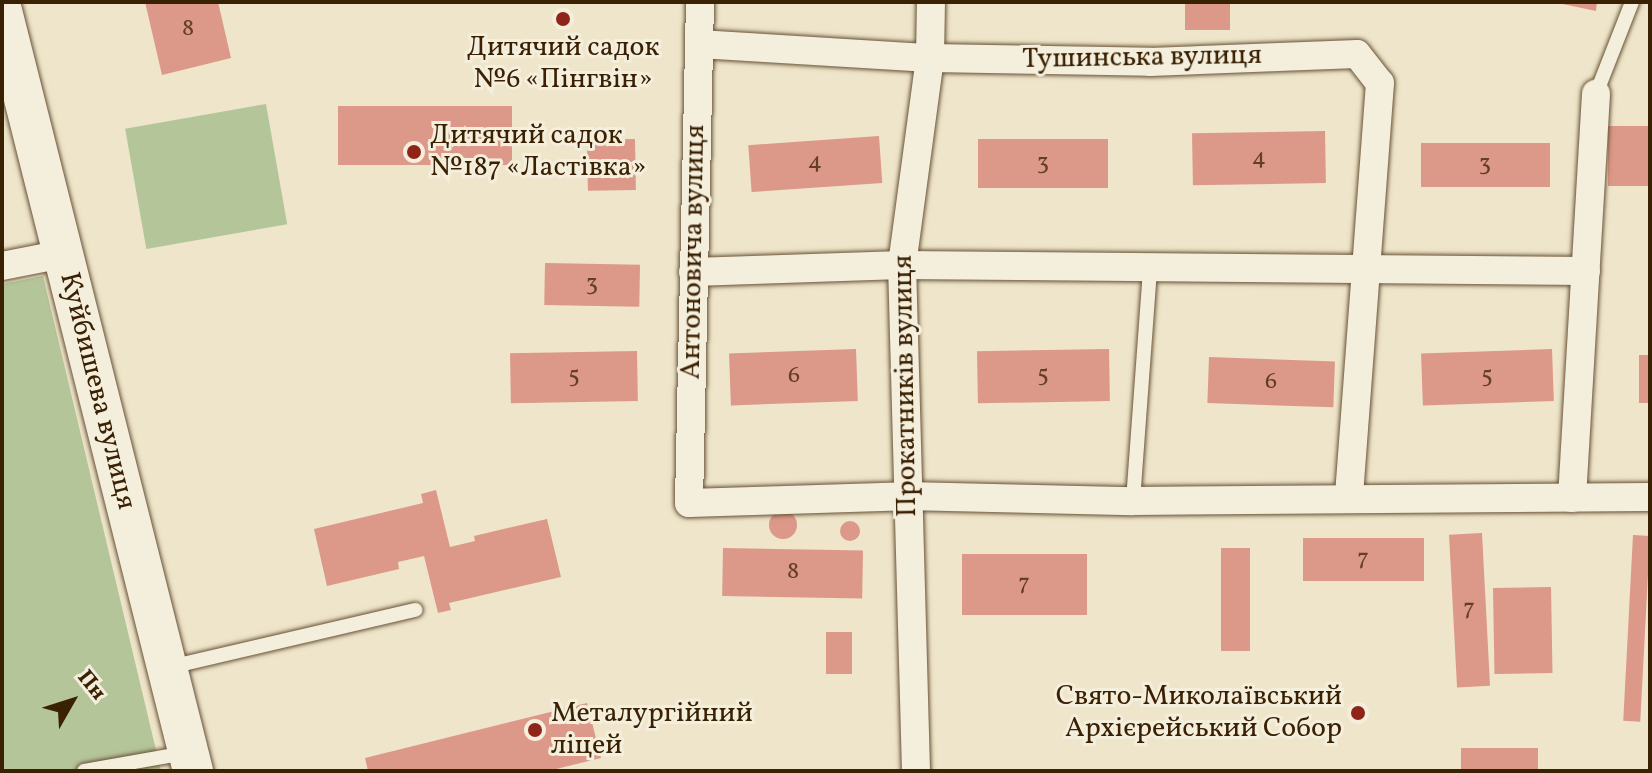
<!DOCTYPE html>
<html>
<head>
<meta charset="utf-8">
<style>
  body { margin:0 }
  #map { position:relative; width:1652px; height:773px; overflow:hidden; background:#eee5ca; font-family:Vollkorn,serif }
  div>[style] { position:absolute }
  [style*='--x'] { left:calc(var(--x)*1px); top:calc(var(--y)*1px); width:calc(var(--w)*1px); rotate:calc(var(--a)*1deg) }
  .green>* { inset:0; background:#b5c59a; transform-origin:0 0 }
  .building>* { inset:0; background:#dc9888; transform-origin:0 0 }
  .round { border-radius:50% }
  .roads { filter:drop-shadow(0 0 2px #685235) drop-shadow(0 0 2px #685235) }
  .lane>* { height:14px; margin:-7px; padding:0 7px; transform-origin:7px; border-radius:7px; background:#f4eedd }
  .street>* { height:28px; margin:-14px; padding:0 14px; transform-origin:14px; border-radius:14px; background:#f4eedd }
  .secondary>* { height:40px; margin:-20px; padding:0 20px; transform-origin:20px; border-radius:20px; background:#f4eedd }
  .dots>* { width:22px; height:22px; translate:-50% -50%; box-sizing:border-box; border:4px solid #f4eedd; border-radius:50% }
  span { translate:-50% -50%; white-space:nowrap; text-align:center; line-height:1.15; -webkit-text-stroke:6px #f4eedd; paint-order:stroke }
  .number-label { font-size:24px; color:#633f24 }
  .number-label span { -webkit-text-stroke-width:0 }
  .poi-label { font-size:28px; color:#3b2103 }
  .left { translate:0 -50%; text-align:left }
  .right { translate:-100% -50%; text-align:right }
  .street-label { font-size:28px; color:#3b2103 }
  .frame { position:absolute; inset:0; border:4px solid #3b2103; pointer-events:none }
  .north { position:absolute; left:32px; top:661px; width:80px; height:80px; -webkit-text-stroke:6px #f4eedd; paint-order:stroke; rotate:51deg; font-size:22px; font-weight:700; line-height:32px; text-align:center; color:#3b2103 }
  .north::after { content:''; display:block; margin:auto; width:28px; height:36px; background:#3b2103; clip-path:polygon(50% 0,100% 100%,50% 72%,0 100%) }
</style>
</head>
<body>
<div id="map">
  <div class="green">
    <div style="left:266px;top:104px;width:122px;height:143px;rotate:80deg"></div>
    <div style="clip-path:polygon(43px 276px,161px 771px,2px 771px,2px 284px)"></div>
  </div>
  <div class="building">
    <div style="clip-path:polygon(145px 2px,218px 2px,231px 58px,162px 75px)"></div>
    <div style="left:1185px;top:2px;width:45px;height:28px"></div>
    <div style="clip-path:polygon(1553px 2px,1597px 2px,1596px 11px)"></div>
    <div style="left:512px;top:106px;width:59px;height:174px;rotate:90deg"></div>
    <div style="left:1650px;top:126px;width:60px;height:42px;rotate:90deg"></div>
    <div style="left:1325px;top:131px;width:52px;height:133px;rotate:89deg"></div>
    <div style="left:879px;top:136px;width:47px;height:131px;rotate:86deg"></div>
    <div style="left:635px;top:139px;width:51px;height:48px;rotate:89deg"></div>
    <div style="left:1108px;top:139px;width:49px;height:130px;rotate:90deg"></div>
    <div style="left:1421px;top:143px;width:129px;height:44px"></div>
    <div style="left:545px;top:263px;width:95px;height:42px;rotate:1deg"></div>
    <div style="left:856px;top:349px;width:52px;height:127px;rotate:88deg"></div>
    <div style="left:1109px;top:349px;width:52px;height:132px;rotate:89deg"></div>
    <div style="left:1552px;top:349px;width:52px;height:131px;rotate:88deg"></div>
    <div style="left:637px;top:351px;width:50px;height:127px;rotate:89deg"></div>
    <div style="left:1639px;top:355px;width:11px;height:48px"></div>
    <div style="left:1209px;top:357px;width:126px;height:46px;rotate:2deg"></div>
    <div style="clip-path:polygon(436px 490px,450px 547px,475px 541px,474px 536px,547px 519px,561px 577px,449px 603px,451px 610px,438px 613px,424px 556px,398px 562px,399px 569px,327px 586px,314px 529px,423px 503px,421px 494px)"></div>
    <div class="round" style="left:769px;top:511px;width:28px;height:28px"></div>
    <div class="round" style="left:840px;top:521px;width:20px;height:20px"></div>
    <div style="left:1482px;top:533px;width:153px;height:33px;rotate:87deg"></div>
    <div style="left:1633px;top:535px;width:17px;height:186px;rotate:3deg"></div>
    <div style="left:1303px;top:538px;width:121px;height:43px"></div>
    <div style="left:723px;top:548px;width:140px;height:48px;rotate:1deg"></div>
    <div style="left:1221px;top:548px;width:29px;height:103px"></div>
    <div style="left:962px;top:554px;width:125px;height:61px"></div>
    <div style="left:1551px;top:587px;width:86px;height:58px;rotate:89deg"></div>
    <div style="left:826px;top:632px;width:26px;height:42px"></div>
    <div style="clip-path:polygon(587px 703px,601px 758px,548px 771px,368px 771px,365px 758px)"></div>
    <div style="left:1461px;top:748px;width:77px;height:23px"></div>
  </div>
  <div class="roads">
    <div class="lane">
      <div style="--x:1596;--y:94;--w:99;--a:-68.6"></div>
      <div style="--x:1133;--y:501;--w:234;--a:-85.8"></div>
      <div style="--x:170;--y:667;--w:252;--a:-13.1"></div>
      <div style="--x:84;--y:771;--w:104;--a:-10"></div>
    </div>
    <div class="street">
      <div style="--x:700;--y:2;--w:501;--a:91.26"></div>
      <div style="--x:689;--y:503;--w:217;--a:-1.8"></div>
      <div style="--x:906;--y:496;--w:227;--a:1.3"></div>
      <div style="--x:1133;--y:501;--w:517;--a:-0.44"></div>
      <div style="--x:699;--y:44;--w:231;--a:3.5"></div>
      <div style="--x:930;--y:58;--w:220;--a:1"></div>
      <div style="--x:1150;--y:62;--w:207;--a:-2.2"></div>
      <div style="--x:1357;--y:54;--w:37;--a:52"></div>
      <div style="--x:1380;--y:83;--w:417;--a:94.3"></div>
      <div style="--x:2;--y:266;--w:62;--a:-11.1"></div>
      <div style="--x:693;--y:272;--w:209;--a:-1.9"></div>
      <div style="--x:902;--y:265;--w:684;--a:0.5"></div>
      <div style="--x:1572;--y:498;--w:405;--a:-86.6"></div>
      <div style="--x:916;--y:771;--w:506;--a:-91.58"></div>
      <div style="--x:902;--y:265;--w:209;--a:-82.3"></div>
      <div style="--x:930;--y:58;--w:56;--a:-89"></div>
    </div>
    <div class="secondary">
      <div style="--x:2;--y:11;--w:784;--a:75.89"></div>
    </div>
  </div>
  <div class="dots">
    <div style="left:563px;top:19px;background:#8f2418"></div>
    <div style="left:414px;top:152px;background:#8f2418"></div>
    <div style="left:1358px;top:713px;background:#8f2418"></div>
    <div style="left:535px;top:730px;background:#8f2418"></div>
  </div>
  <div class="number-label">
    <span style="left:188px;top:30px">8</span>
    <span style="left:1259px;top:159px">4</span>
    <span style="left:815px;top:163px">4</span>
    <span style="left:1043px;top:164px">3</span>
    <span style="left:1485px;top:165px">3</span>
    <span style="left:592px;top:285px">3</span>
    <span style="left:1043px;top:376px">5</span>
    <span style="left:574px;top:377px">5</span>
    <span style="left:794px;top:377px">6</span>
    <span style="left:1487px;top:377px">5</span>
    <span style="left:1271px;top:383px">6</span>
    <span style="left:1363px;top:560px">7</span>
    <span style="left:793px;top:573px">8</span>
    <span style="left:1024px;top:585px">7</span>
    <span style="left:1469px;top:610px">7</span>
  </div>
  <div class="poi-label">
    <span style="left:563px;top:64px">Дитячий садок<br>№6 «Пінгвін»</span>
    <span class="left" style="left:430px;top:152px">Дитячий садок<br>№187 «Ластівка»</span>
    <span class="right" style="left:1342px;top:713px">Свято-Миколаївський<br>Архієрейський Собор</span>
    <span class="left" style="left:551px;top:730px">Металургійний<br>ліцей</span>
  </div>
  <div class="street-label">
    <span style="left:1142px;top:58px;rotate:-1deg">Тушинська вулиця</span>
    <span style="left:694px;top:252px;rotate:-89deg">Антоновича вулиця</span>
    <span style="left:906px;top:386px;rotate:-91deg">Прокатників вулиця</span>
    <span style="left:97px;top:391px;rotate:76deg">Куйбишева вулиця</span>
  </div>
  <div class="frame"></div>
  <div class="north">Пн</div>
</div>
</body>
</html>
